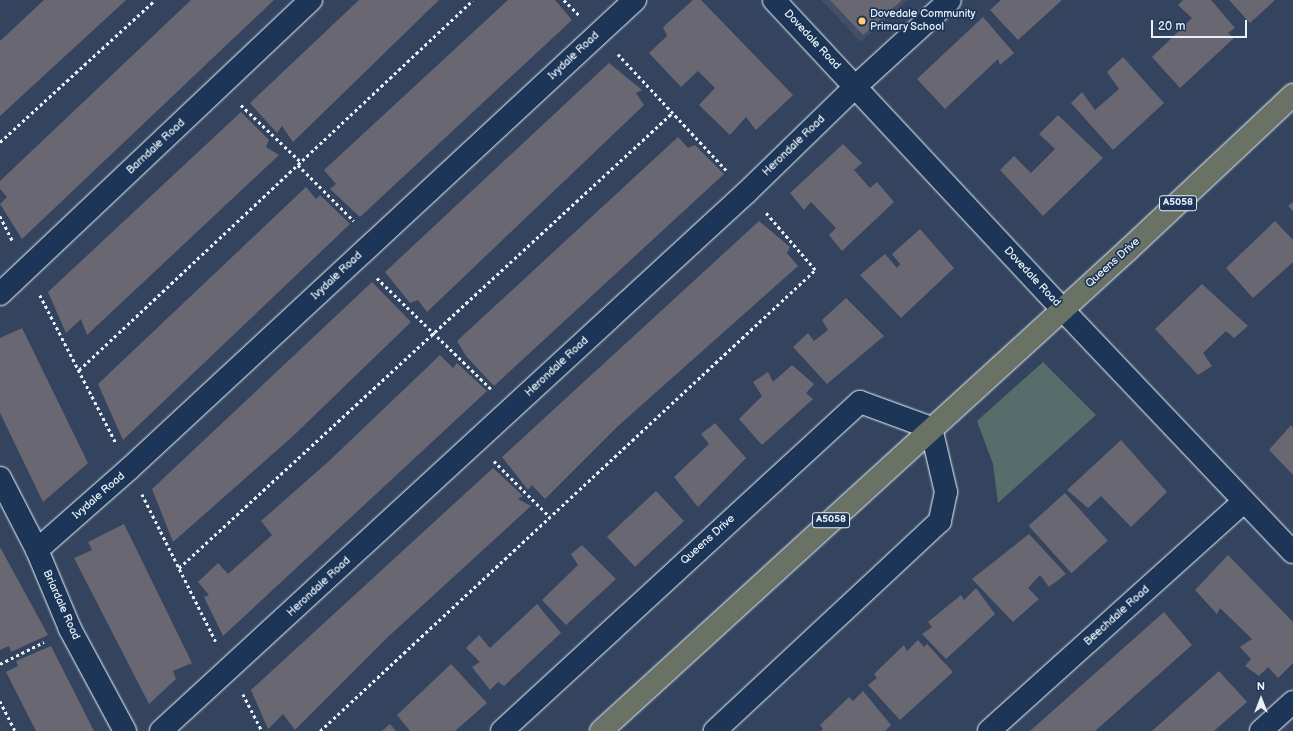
<!DOCTYPE html>
<html>
<head>
<meta charset="utf-8">
<style>
  body { margin:0 }
  #map { position:relative; width:1293px; height:731px; overflow:hidden; background:#34445f; font-family:"Balsamiq Sans",sans-serif }
  div>[style] { position:absolute }
  [style*='--x'] { left:calc(var(--x)*1px); top:calc(var(--y)*1px); width:calc(var(--w)*1px); rotate:calc(var(--a)*1deg) }
  .built>* { inset:0; background:#444e65 }
  .green>* { inset:0; background:#566e6b }
  .building>* { inset:0; background:#696772; transform-origin:0 0 }
  .path>* { height:2.5px; margin-top:-1.25px; transform-origin:0; background:repeating-linear-gradient(90deg,#e8f1f8 0 3px,transparent 0 6px) }
  .roads { filter:drop-shadow(0 0 1px #e8f1f8) drop-shadow(0 0 1px #e8f1f8) }
  .minor>* { height:22px; margin:-11px; padding:0 11px; transform-origin:11px; border-radius:11px; background:#1d3557 }
  .primary>* { height:22px; margin:-11px; padding:0 11px; transform-origin:11px; border-radius:11px; background:#6a7165 }
  .dots>* { width:11px; height:11px; translate:-50% -50%; box-sizing:border-box; border:2px solid #1d3557; border-radius:50% }
  span { translate:-50% -50%; white-space:nowrap; text-align:center; line-height:1.15; -webkit-text-stroke:3.5px #1d3557; paint-order:stroke }
  .shield-label span { padding:1px 3px; background:#1d3557; border:1px solid; border-radius:3px; -webkit-text-stroke-width:0 }
  .shield-label { font-size:10px; color:#e8f1f8; font-weight:700 }
  .poi-label { font-size:11px; color:#e8f1f8 }
  .left { translate:0 -50%; text-align:left }
  .street-label { font-size:11px; color:#e8f1f8 }
  .north { position:absolute; left:1241px; top:679px; width:40px; height:40px; -webkit-text-stroke:3px #1d3557; paint-order:stroke; rotate:0deg; font-size:11px; font-weight:700; line-height:16px; text-align:center; color:#e8f1f8 }
  .north::after { content:''; display:block; margin:auto; width:14px; height:18px; background:#e8f1f8; clip-path:polygon(50% 0,100% 100%,50% 72%,0 100%) }
  .scale { position:absolute; left:1151px; top:20px; width:96px; height:18px; box-sizing:border-box; border:2px solid #e8f1f8; border-top:0; padding-left:5px; font-size:12px; line-height:14px; white-space:nowrap; color:#e8f1f8; -webkit-text-stroke:3px #1d3557; paint-order:stroke }
</style>
</head>
<body>
<div id="map">
  <div class="built">
    <div style="clip-path:polygon(821px 0,908px 0,861px 42px)"></div>
  </div>
  <div class="green">
    <div style="clip-path:polygon(1043px 362px,1096px 415px,998px 503px,993px 464px,977px 421px)"></div>
  </div>
  <div class="building">
    <div style="clip-path:polygon(44px 0,126px 0,0 116px,0 41px)"></div>
    <div style="clip-path:polygon(191px 0,274px 0,22px 239px,0 204px,7px 197px,0 189px,0 181px)"></div>
    <div style="clip-path:polygon(359px 0,439px 0,293px 142px,282px 126px,277px 133px,250px 103px)"></div>
    <div style="clip-path:polygon(508px 0,555px 0,572px 20px,360px 217px,330px 189px,336px 184px,324px 170px)"></div>
    <div style="clip-path:polygon(693px 0,701px 0,793px 95px,756px 130px,746px 117px,730px 135px,699px 105px,715px 88px,698px 71px,681px 87px,649px 53px,667px 36px,663px 27px)"></div>
    <div style="clip-path:polygon(830px 0,902px 0,863px 35px)"></div>
    <div style="clip-path:polygon(1001px 0,1062px 0,1018px 40px,990px 10px)"></div>
    <div style="clip-path:polygon(1183px 0,1211px 0,1235px 28px,1228px 33px,1234px 38px,1180px 88px,1152px 57px,1192px 18px,1178px 5px)"></div>
    <div style="clip-path:polygon(1229px 0,1275px 0,1250px 23px)"></div>
    <div style="clip-path:polygon(983px 17px,1014px 53px,1000px 65px,998px 59px,945px 109px,917px 79px)"></div>
    <div style="clip-path:polygon(1123px 57px,1164px 103px,1113px 150px,1071px 103px,1082px 92px,1095px 110px,1119px 89px,1107px 72px)"></div>
    <div style="clip-path:polygon(609px 63px,642px 90px,636px 93px,644px 105px,427px 312px,418px 300px,410px 303px,385px 272px)"></div>
    <div style="clip-path:polygon(241px 112px,269px 140px,266px 147px,279px 155px,87px 335px,81px 319px,66px 333px,48px 292px)"></div>
    <div style="clip-path:polygon(1058px 115px,1103px 158px,1043px 216px,1000px 170px,1014px 156px,1031px 173px,1055px 149px,1039px 134px)"></div>
    <div style="clip-path:polygon(678px 137px,688px 148px,695px 145px,724px 174px,494px 386px,466px 356px,457px 341px)"></div>
    <div style="clip-path:polygon(843px 144px,862px 163px,854px 170px,870px 188px,877px 182px,894px 202px,842px 251px,829px 235px,836px 228px,811px 202px,804px 210px,790px 193px)"></div>
    <div style="clip-path:polygon(306px 187px,316px 199px,320px 195px,350px 224px,123px 440px,98px 384px)"></div>
    <div style="clip-path:polygon(1293px 202px,1293px 211px,1288px 206px)"></div>
    <div style="clip-path:polygon(759px 221px,790px 247px,787px 253px,798px 266px,618px 426px,545px 499px,532px 485px,528px 490px,502px 457px)"></div>
    <div style="clip-path:polygon(1275px 221px,1293px 240px,1293px 262px,1253px 298px,1226px 268px)"></div>
    <div style="clip-path:polygon(920px 229px,954px 268px,901px 318px,860px 275px,885px 254px,897px 268px,900px 264px,892px 254px)"></div>
    <div style="clip-path:polygon(372px 282px,411px 322px,291px 438px,173px 542px,152px 489px)"></div>
    <div style="clip-path:polygon(1202px 284px,1248px 326px,1234px 338px,1226px 331px,1203px 353px,1212px 366px,1198px 375px,1155px 329px)"></div>
    <div style="clip-path:polygon(846px 298px,884px 336px,827px 384px,793px 347px,808px 333px,814px 341px,828px 330px,822px 320px)"></div>
    <div style="clip-path:polygon(22px 328px,88px 463px,43px 502px,0 413px,0 338px)"></div>
    <div style="clip-path:polygon(440px 355px,453px 368px,457px 363px,487px 391px,223px 636px,204px 597px,209px 595px,198px 582px,218px 563px,228px 574px,272px 535px,261px 521px,329px 461px)"></div>
    <div style="clip-path:polygon(792px 365px,814px 384px,806px 393px,813px 399px,762px 445px,739px 419px,762px 396px,753px 382px,768px 372px,773px 382px)"></div>
    <div style="clip-path:polygon(715px 423px,746px 458px,698px 507px,674px 477px,709px 444px,701px 434px)"></div>
    <div style="clip-path:polygon(1291px 425px,1293px 428px,1293px 475px,1269px 450px)"></div>
    <div style="clip-path:polygon(1121px 440px,1167px 492px,1131px 527px,1101px 496px,1088px 508px,1067px 490px)"></div>
    <div style="clip-path:polygon(493px 468px,523px 496px,518px 499px,531px 506px,389px 636px,295px 730px,283px 714px,268px 729px,251px 690px)"></div>
    <div style="left:656px;top:491px;width:41px;height:67px;rotate:47deg"></div>
    <div style="left:1065px;top:493px;width:64px;height:49px;rotate:48deg"></div>
    <div style="clip-path:polygon(124px 524px,192px 663px,173px 671px,176px 679px,149px 704px,74px 558px,92px 550px,88px 542px)"></div>
    <div style="clip-path:polygon(1029px 534px,1066px 574px,1049px 587px,1040px 575px,1028px 588px,1039px 599px,1013px 622px,972px 579px)"></div>
    <div style="clip-path:polygon(582px 545px,616px 579px,566px 625px,542px 600px,578px 565px,571px 554px)"></div>
    <div style="clip-path:polygon(0 547px,48px 635px,11px 652px,9px 646px,0 650px)"></div>
    <div style="clip-path:polygon(1228px 555px,1293px 622px,1293px 663px,1278px 678px,1268px 667px,1259px 676px,1245px 666px,1251px 659px,1240px 647px,1252px 639px,1220px 608px,1217px 614px,1195px 590px)"></div>
    <div style="clip-path:polygon(976px 588px,995px 614px,946px 659px,922px 634px,932px 627px,928px 622px,961px 595px,964px 600px)"></div>
    <div style="clip-path:polygon(537px 604px,561px 633px,504px 686px,498px 682px,490px 690px,472px 667px,480px 662px,466px 648px,479px 635px,490px 648px)"></div>
    <div style="clip-path:polygon(1164px 612px,1192px 645px,1095px 731px,1030px 731px)"></div>
    <div style="clip-path:polygon(918px 640px,924px 647px,927px 644px,953px 672px,900px 720px,868px 685px,877px 678px,874px 674px,904px 645px,907px 651px)"></div>
    <div style="clip-path:polygon(51px 646px,94px 731px,36px 731px,6px 672px,18px 666px,16px 661px)"></div>
    <div style="clip-path:polygon(451px 664px,487px 703px,455px 731px,410px 731px,397px 715px)"></div>
    <div style="clip-path:polygon(1219px 671px,1247px 702px,1214px 731px,1152px 731px)"></div>
    <div style="clip-path:polygon(863px 691px,891px 725px,885px 731px,821px 731px,823px 729px,820px 725px,849px 697px,853px 701px)"></div>
    <div style="clip-path:polygon(390px 724px,396px 731px,382px 731px)"></div>
  </div>
  <div class="path">
    <div style="--x:564;--y:0;--w:21;--a:45"></div>
    <div style="--x:618;--y:54;--w:161;--a:47"></div>
    <div style="--x:241;--y:105;--w:83;--a:43.5"></div>
    <div style="--x:0;--y:142;--w:210;--a:-42.5"></div>
    <div style="--x:298;--y:165;--w:79;--a:45"></div>
    <div style="--x:0;--y:216;--w:29;--a:63"></div>
    <div style="--x:377;--y:278;--w:159;--a:44.2"></div>
    <div style="--x:40;--y:295;--w:166;--a:62.8"></div>
    <div style="--x:79;--y:370;--w:540;--a:-43.2"></div>
    <div style="--x:494;--y:461;--w:79;--a:45"></div>
    <div style="--x:142;--y:494;--w:165;--a:63.4"></div>
    <div style="--x:179;--y:568;--w:671;--a:-42.7"></div>
    <div style="--x:0;--y:664;--w:49;--a:-26.6"></div>
    <div style="--x:243;--y:694;--w:42;--a:62.8"></div>
    <div style="--x:0;--y:701;--w:34;--a:63"></div>
    <div style="--x:320;--y:731;--w:676;--a:-42.96"></div>
    <div style="--x:815;--y:270;--w:77;--a:-130.8"></div>
  </div>
  <div class="roads">
    <div class="minor">
      <div style="--x:774;--y:0;--w:422;--a:47"></div>
      <div style="--x:1062;--y:309;--w:335;--a:46.5"></div>
      <div style="--x:0;--y:294;--w:428;--a:-43.4"></div>
      <div style="--x:0;--y:478;--w:81;--a:62.8"></div>
      <div style="--x:37;--y:550;--w:86;--a:67.3"></div>
      <div style="--x:70;--y:629;--w:116;--a:61.7"></div>
      <div style="--x:37;--y:550;--w:123;--a:-41.4"></div>
      <div style="--x:129;--y:469;--w:690;--a:-42.83"></div>
      <div style="--x:161;--y:731;--w:796;--a:-42.61"></div>
      <div style="--x:747;--y:192;--w:152;--a:-44.2"></div>
      <div style="--x:856;--y:86;--w:127;--a:-42.5"></div>
      <div style="--x:502;--y:731;--w:486;--a:-42.6"></div>
      <div style="--x:860;--y:402;--w:76;--a:20.1"></div>
      <div style="--x:931;--y:428;--w:66;--a:76.8"></div>
      <div style="--x:946;--y:492;--w:30;--a:102"></div>
      <div style="--x:940;--y:521;--w:308;--a:137"></div>
      <div style="--x:989;--y:731;--w:343;--a:-42"></div>
      <div style="--x:1261;--y:731;--w:43;--a:-42.2"></div>
    </div>
    <div class="primary">
      <div style="--x:601;--y:731;--w:715;--a:-42.39"></div>
      <div style="--x:1129;--y:249;--w:225;--a:-43.2"></div>
    </div>
  </div>
  <div class="dots">
    <div style="left:862px;top:21px;background:#ffd166"></div>
  </div>
  <div class="shield-label">
    <span style="left:1178px;top:203px">A5058</span>
    <span style="left:831px;top:520px">A5058</span>
  </div>
  <div class="poi-label">
    <span class="left" style="left:870px;top:21px">Dovedale Community<br>Primary School</span>
  </div>
  <div class="street-label">
    <span style="left:812px;top:40px;rotate:47deg">Dovedale Road</span>
    <span style="left:574px;top:56px;rotate:-43deg">Ivydale Road</span>
    <span style="left:794px;top:146px;rotate:-44deg">Herondale Road</span>
    <span style="left:156px;top:147px;rotate:-43deg">Barndale Road</span>
    <span style="left:1113px;top:263px;rotate:-42deg">Queens Drive</span>
    <span style="left:337px;top:276px;rotate:-43deg">Ivydale Road</span>
    <span style="left:1032px;top:277px;rotate:47deg">Dovedale Road</span>
    <span style="left:557px;top:367px;rotate:-43deg">Herondale Road</span>
    <span style="left:99px;top:496px;rotate:-41deg">Ivydale Road</span>
    <span style="left:708px;top:540px;rotate:-42deg">Queens Drive</span>
    <span style="left:319px;top:587px;rotate:-43deg">Herondale Road</span>
    <span style="left:61px;top:605px;rotate:66deg">Briardale Road</span>
    <span style="left:1117px;top:616px;rotate:-42deg">Beechdale Road</span>
  </div>
  <div class="north">N</div>
  <div class="scale">20 m</div>
</div>
</body>
</html>
